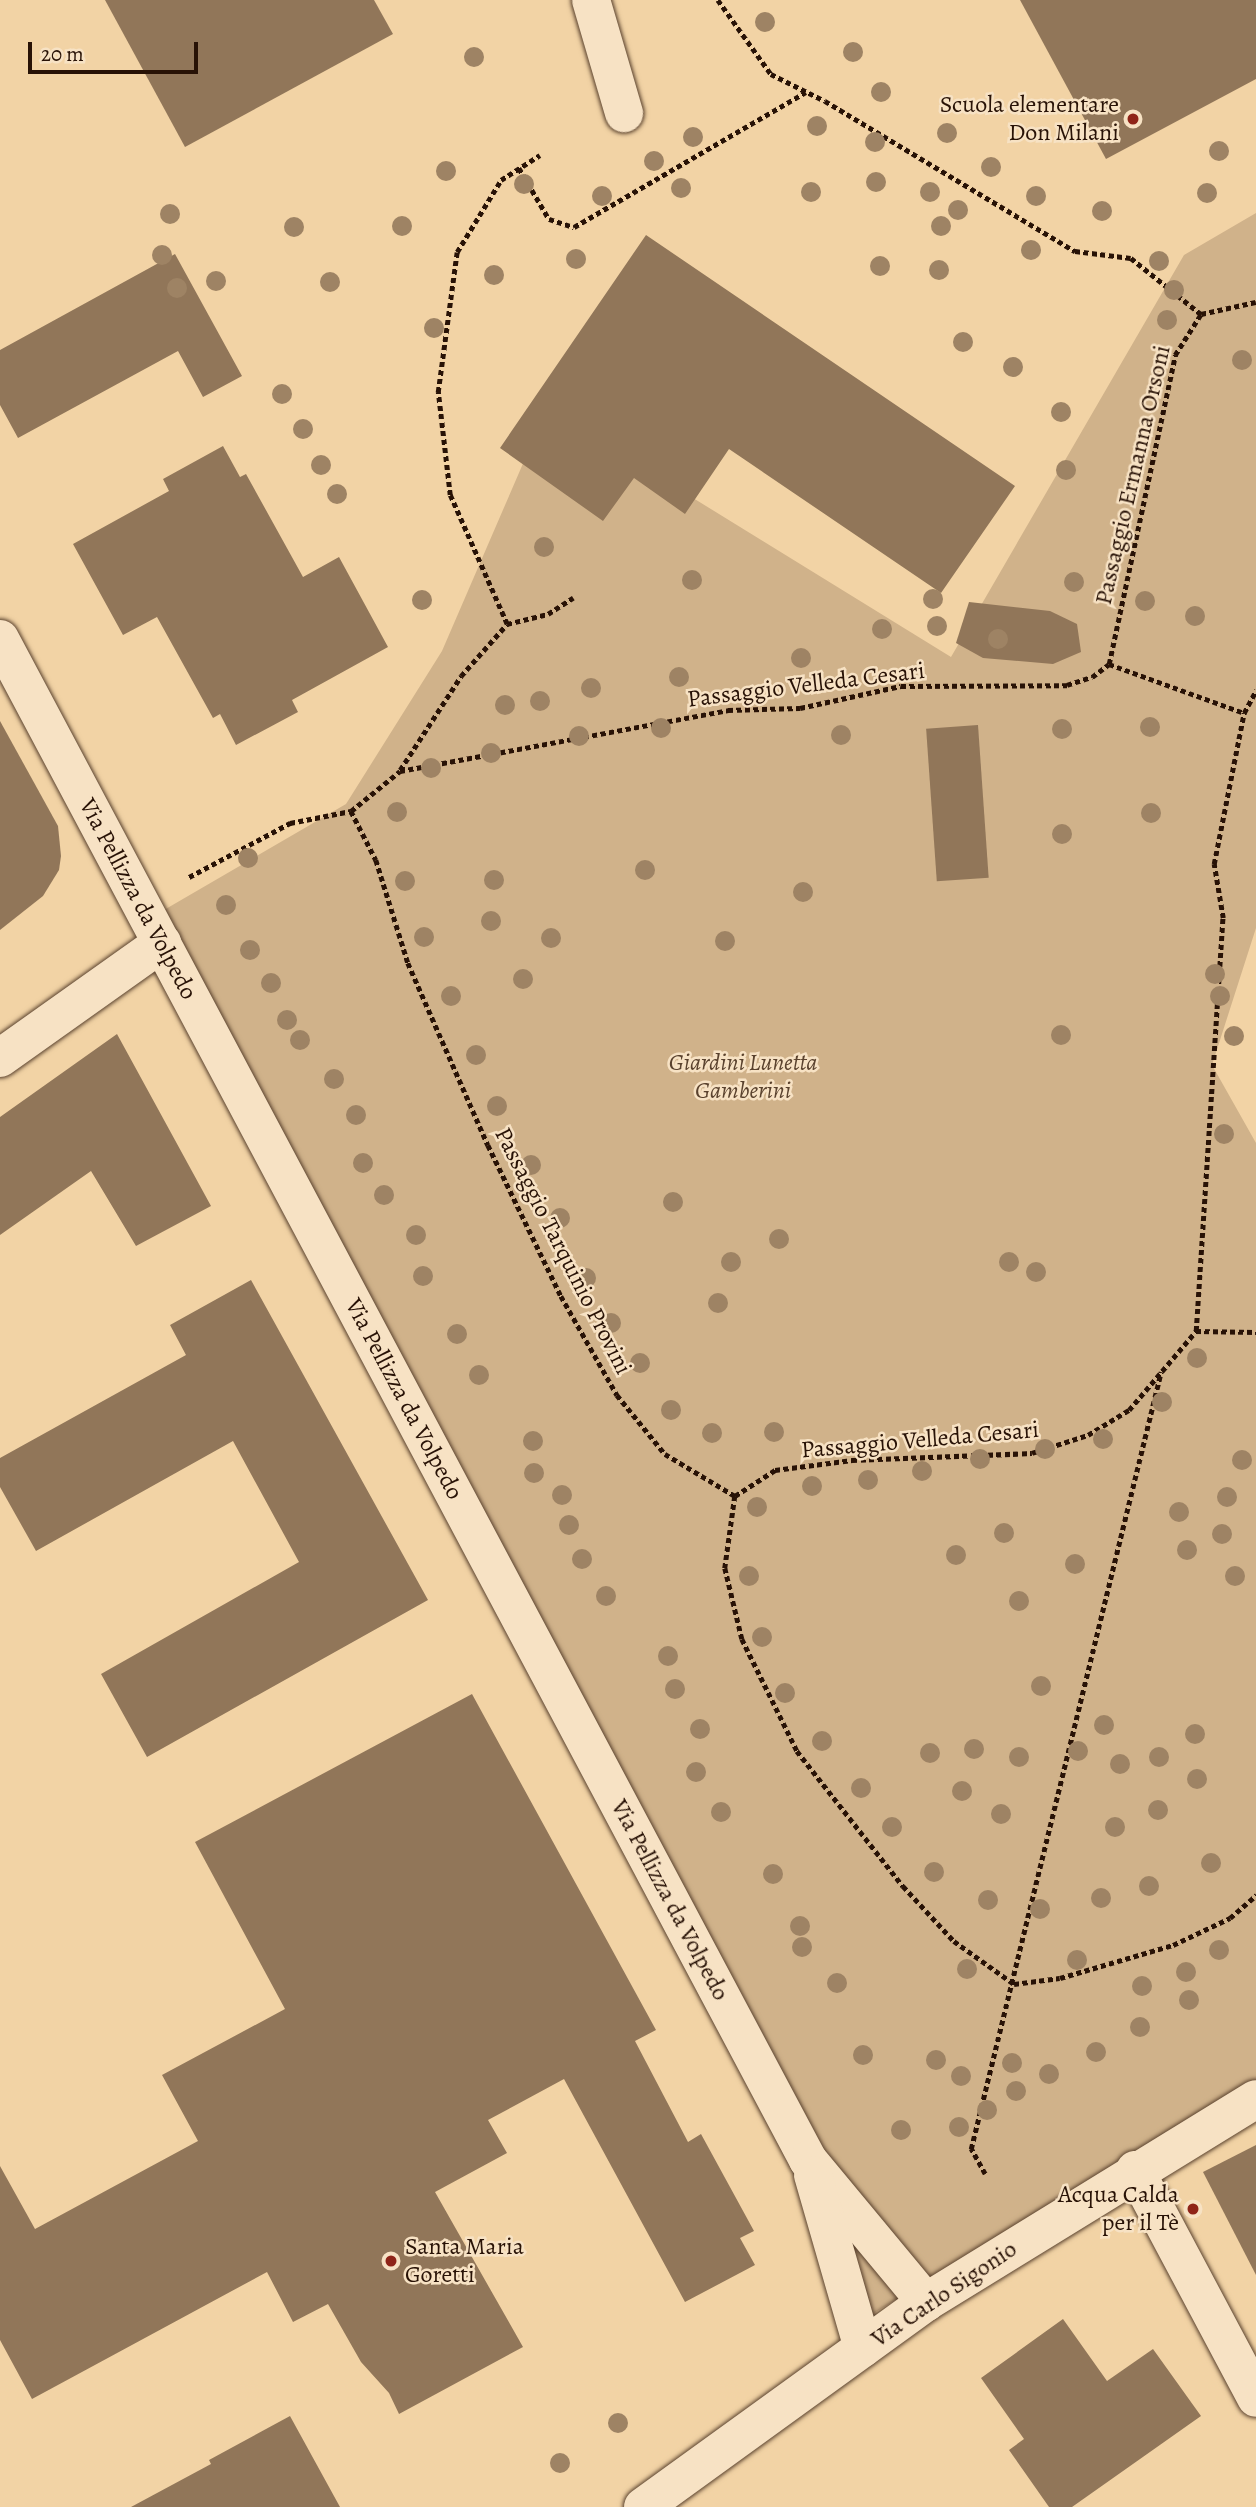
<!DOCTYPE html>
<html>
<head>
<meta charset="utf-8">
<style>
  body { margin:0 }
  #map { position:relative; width:1256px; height:2507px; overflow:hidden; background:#f2d3a5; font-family:Alegreya,serif }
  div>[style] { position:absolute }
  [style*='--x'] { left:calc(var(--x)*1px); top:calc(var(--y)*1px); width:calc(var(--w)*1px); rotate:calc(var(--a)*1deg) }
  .green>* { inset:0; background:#d0b28a }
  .building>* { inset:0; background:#917659; transform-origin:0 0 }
  .path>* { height:4.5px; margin-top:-2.25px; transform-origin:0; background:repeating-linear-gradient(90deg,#281206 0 5px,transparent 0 8.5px) }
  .roads { filter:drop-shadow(0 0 2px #5a422e) drop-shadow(0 0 2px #5a422e) }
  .minor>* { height:38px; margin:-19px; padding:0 19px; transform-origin:19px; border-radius:19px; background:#f7e2c4 }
  .trees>* { width:20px; height:20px; margin:-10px; border-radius:50%; background:#9e8364 }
  .dots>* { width:19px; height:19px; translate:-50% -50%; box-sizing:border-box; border:4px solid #f7e2c4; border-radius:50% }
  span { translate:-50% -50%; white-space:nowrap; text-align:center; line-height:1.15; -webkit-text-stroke:5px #f7e2c4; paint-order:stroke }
  .poi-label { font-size:24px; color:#281206 }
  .right { translate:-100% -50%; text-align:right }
  .left { translate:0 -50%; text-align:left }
  .street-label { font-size:24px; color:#281206 }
  .park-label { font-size:24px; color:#5a422e; font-style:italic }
  .scale { position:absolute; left:28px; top:42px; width:170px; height:32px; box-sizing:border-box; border:4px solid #281206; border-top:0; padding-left:9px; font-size:21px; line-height:24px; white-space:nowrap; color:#281206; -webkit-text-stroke:5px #f7e2c4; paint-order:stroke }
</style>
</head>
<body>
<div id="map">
  <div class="green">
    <div style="clip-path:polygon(1256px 213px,1256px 928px,1212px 1065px,1256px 1143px,1256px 2081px,869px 2316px,133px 928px,346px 804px,442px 651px,547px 408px,951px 657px,1184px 255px)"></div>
  </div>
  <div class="building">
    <div style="clip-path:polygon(105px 0,374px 0,393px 34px,185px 147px)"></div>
    <div style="clip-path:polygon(1020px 0,1256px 0,1256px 79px,1106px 159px)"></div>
    <div style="clip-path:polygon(646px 235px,1015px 486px,941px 593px,729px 449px,685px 514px,634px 478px,603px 521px,500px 448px)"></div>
    <div style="clip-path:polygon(175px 254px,242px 376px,203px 397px,178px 351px,18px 438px,0 405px,0 350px)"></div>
    <div style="clip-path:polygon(223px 446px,240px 477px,246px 474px,303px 577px,339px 557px,388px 647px,292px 700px,298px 712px,236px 745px,220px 714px,213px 718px,157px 617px,123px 635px,73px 544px,169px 491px,163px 479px)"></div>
    <div style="clip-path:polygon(969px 602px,1050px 611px,1077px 624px,1081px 652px,1053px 664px,983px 658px,956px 643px)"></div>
    <div style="clip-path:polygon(0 721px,58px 826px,61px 856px,59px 870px,43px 896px,0 930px)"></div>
    <div style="left:978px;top:725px;width:153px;height:52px;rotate:86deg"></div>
    <div style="clip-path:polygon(117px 1034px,211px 1206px,136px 1246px,91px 1171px,0 1235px,0 1117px)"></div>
    <div style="clip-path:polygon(251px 1280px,428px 1600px,147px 1757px,101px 1674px,299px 1562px,233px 1441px,36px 1551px,0 1487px,0 1458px,186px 1355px,170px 1325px)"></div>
    <div style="clip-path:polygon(472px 1694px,656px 2030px,635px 2041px,688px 2142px,701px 2134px,754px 2231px,740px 2238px,755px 2265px,685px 2302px,564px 2079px,488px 2120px,507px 2153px,435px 2192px,523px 2347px,399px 2414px,389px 2393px,361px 2362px,328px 2304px,293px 2322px,267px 2272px,32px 2399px,0 2340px,0 2166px,35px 2229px,198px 2141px,162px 2075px,285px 2009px,195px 1842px)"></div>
    <div style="clip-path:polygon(1256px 2145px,1256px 2275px,1203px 2172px)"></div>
    <div style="clip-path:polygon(1063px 2319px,1107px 2381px,1153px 2349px,1201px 2416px,1072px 2507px,1049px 2507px,1009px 2450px,1024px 2439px,981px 2378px)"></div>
    <div style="clip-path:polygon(290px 2416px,340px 2507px,131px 2507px,211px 2464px,209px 2460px)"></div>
  </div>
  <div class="path">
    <div style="--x:718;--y:0;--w:91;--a:54.4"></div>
    <div style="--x:771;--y:74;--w:60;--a:26.6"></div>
    <div style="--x:825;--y:101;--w:292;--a:31"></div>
    <div style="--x:1075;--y:251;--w:56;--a:7.1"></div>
    <div style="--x:1131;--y:258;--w:90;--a:38.7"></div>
    <div style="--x:519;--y:168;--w:59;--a:59.5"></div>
    <div style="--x:549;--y:219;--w:26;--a:18"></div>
    <div style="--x:574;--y:227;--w:268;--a:-30.2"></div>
    <div style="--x:507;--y:624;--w:42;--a:-13.7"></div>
    <div style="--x:548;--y:614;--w:30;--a:-33"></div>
    <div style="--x:1109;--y:664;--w:316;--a:-77.9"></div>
    <div style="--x:1175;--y:355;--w:49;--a:-57.6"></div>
    <div style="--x:1201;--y:314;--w:56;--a:-12.3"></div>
    <div style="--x:400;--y:770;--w:112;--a:-57"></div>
    <div style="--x:461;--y:676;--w:69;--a:-48.5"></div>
    <div style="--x:507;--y:624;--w:141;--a:-113.8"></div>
    <div style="--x:450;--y:495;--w:104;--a:-96.6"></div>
    <div style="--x:438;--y:392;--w:141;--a:-82.3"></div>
    <div style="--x:457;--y:252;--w:84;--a:-58.6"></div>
    <div style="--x:501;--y:180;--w:46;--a:-32.7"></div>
    <div style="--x:351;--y:811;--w:55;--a:63"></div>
    <div style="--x:376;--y:860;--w:108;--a:72.7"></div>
    <div style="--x:408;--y:963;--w:199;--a:66.3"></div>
    <div style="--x:488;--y:1145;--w:168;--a:64.2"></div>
    <div style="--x:561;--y:1296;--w:114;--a:60.5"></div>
    <div style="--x:617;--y:1395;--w:76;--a:50.9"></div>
    <div style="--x:665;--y:1454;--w:82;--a:31"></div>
    <div style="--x:189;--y:877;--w:115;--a:-28.1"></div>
    <div style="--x:290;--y:823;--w:62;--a:-11.1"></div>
    <div style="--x:351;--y:811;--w:63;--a:-39.2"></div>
    <div style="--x:400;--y:771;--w:334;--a:-10.5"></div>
    <div style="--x:728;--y:710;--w:72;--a:-1.6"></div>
    <div style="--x:800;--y:708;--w:103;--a:-12.3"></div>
    <div style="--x:901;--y:686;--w:166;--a:-0.3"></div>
    <div style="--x:1067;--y:685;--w:26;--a:-18"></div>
    <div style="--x:1092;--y:677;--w:21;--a:-37"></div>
    <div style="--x:1109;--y:664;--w:144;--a:19.9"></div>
    <div style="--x:1244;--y:713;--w:26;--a:-62"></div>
    <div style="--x:1196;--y:1331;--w:414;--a:-86.3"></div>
    <div style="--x:1223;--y:918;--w:55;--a:-99.5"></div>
    <div style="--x:1214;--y:864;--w:154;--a:-78.8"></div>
    <div style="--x:1196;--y:1331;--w:60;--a:1"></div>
    <div style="--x:735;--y:1496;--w:73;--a:97.9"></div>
    <div style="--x:725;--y:1568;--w:73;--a:76.5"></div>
    <div style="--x:742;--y:1639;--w:125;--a:63.8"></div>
    <div style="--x:797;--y:1751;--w:172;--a:51.9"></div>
    <div style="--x:903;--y:1886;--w:75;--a:47.2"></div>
    <div style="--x:954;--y:1941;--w:74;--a:35.6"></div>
    <div style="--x:1014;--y:1984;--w:46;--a:-7.4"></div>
    <div style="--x:1060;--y:1978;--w:118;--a:-16.3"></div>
    <div style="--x:1173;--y:1945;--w:63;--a:-25.3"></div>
    <div style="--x:1230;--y:1918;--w:35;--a:-41"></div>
    <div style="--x:735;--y:1496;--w:48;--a:-33"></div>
    <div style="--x:775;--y:1470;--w:78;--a:-7.4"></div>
    <div style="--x:852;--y:1460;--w:180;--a:-2.2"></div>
    <div style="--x:1032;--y:1453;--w:59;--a:-17.8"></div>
    <div style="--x:1088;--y:1435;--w:48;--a:-31.4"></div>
    <div style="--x:1129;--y:1410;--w:104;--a:-49.7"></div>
    <div style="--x:985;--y:2174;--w:29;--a:-119"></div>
    <div style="--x:971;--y:2149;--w:800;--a:-76.26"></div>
  </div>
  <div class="roads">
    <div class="minor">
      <div style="--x:591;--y:0;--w:118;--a:73.7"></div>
      <div style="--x:0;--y:639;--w:1722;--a:62.02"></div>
      <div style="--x:808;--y:2160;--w:185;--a:50.3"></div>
      <div style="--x:0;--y:1058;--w:199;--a:-35.4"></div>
      <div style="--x:1135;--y:2170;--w:258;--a:62"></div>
      <div style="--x:813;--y:2175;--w:180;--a:73.9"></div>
      <div style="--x:643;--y:2507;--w:349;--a:-35.9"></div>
      <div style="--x:926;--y:2302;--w:387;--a:-31.6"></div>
    </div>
  </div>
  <div class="trees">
    <div style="left:765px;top:22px"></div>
    <div style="left:853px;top:52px"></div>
    <div style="left:474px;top:57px"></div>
    <div style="left:881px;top:92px"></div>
    <div style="left:817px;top:126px"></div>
    <div style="left:947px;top:133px"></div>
    <div style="left:693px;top:137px"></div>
    <div style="left:875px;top:142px"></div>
    <div style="left:1219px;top:151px"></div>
    <div style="left:654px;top:161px"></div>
    <div style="left:991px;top:167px"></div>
    <div style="left:446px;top:171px"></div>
    <div style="left:876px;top:182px"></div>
    <div style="left:524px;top:184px"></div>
    <div style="left:681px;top:188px"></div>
    <div style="left:811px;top:192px"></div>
    <div style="left:930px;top:192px"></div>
    <div style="left:1207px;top:193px"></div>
    <div style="left:602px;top:196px"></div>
    <div style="left:1036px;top:196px"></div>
    <div style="left:958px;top:210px"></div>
    <div style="left:1102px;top:211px"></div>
    <div style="left:170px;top:214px"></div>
    <div style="left:402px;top:226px"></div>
    <div style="left:941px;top:226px"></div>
    <div style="left:294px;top:227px"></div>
    <div style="left:1031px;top:250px"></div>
    <div style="left:162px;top:255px"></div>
    <div style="left:576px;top:259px"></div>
    <div style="left:1159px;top:261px"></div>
    <div style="left:880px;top:266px"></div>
    <div style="left:939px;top:270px"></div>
    <div style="left:494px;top:275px"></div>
    <div style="left:216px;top:281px"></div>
    <div style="left:330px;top:282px"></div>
    <div style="left:177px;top:288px"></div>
    <div style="left:1174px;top:290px"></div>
    <div style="left:1167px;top:320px"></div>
    <div style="left:434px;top:328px"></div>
    <div style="left:963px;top:342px"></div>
    <div style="left:1242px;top:360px"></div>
    <div style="left:1013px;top:367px"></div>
    <div style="left:282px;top:394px"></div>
    <div style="left:1061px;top:412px"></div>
    <div style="left:303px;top:429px"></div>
    <div style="left:321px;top:465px"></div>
    <div style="left:1066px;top:470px"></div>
    <div style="left:337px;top:494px"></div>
    <div style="left:544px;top:547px"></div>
    <div style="left:692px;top:580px"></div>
    <div style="left:1074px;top:582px"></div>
    <div style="left:933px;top:599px"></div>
    <div style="left:422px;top:600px"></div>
    <div style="left:1145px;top:601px"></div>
    <div style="left:1195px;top:616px"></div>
    <div style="left:937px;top:626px"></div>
    <div style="left:882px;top:629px"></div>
    <div style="left:998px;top:639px"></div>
    <div style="left:801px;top:658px"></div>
    <div style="left:679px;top:677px"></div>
    <div style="left:591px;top:688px"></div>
    <div style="left:540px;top:701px"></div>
    <div style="left:505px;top:705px"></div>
    <div style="left:1150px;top:727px"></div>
    <div style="left:661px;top:728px"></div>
    <div style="left:1062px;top:729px"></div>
    <div style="left:841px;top:735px"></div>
    <div style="left:579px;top:736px"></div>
    <div style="left:491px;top:753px"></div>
    <div style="left:431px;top:768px"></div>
    <div style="left:397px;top:812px"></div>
    <div style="left:1151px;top:813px"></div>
    <div style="left:1062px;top:834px"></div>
    <div style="left:248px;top:858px"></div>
    <div style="left:645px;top:870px"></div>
    <div style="left:494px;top:880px"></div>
    <div style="left:405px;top:881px"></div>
    <div style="left:803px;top:892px"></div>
    <div style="left:226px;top:905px"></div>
    <div style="left:491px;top:921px"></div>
    <div style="left:424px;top:937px"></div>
    <div style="left:551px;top:938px"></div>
    <div style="left:725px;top:941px"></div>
    <div style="left:250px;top:950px"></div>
    <div style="left:1215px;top:974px"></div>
    <div style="left:523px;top:979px"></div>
    <div style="left:271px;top:983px"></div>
    <div style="left:451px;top:996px"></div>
    <div style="left:1220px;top:996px"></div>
    <div style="left:287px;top:1020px"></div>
    <div style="left:1061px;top:1035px"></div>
    <div style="left:1234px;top:1036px"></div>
    <div style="left:300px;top:1040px"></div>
    <div style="left:476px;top:1055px"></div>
    <div style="left:334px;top:1079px"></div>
    <div style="left:497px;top:1106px"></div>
    <div style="left:356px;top:1115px"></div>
    <div style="left:1224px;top:1134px"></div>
    <div style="left:363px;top:1163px"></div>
    <div style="left:531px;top:1165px"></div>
    <div style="left:384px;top:1195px"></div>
    <div style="left:673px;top:1202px"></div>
    <div style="left:560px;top:1218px"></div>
    <div style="left:416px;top:1235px"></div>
    <div style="left:779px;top:1239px"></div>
    <div style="left:731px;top:1262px"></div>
    <div style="left:1009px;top:1262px"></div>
    <div style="left:1036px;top:1272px"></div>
    <div style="left:423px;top:1276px"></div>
    <div style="left:586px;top:1278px"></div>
    <div style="left:718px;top:1303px"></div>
    <div style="left:611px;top:1323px"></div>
    <div style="left:457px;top:1334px"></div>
    <div style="left:1197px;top:1358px"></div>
    <div style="left:640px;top:1363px"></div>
    <div style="left:479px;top:1375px"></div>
    <div style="left:1162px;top:1402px"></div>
    <div style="left:671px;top:1410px"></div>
    <div style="left:774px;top:1432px"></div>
    <div style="left:712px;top:1433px"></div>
    <div style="left:1103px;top:1439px"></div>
    <div style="left:533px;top:1441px"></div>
    <div style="left:1045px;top:1449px"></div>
    <div style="left:980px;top:1459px"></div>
    <div style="left:1242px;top:1460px"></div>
    <div style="left:922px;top:1471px"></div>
    <div style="left:534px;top:1473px"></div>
    <div style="left:868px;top:1480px"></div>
    <div style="left:812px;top:1486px"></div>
    <div style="left:562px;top:1495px"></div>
    <div style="left:1227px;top:1497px"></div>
    <div style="left:757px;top:1507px"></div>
    <div style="left:1179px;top:1512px"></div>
    <div style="left:569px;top:1525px"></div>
    <div style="left:1004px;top:1533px"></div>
    <div style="left:1222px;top:1534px"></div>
    <div style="left:1187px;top:1550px"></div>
    <div style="left:956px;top:1555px"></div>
    <div style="left:582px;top:1559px"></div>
    <div style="left:1075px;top:1564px"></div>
    <div style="left:749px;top:1576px"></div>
    <div style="left:1235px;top:1576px"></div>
    <div style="left:606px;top:1596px"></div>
    <div style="left:1019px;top:1601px"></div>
    <div style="left:762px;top:1637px"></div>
    <div style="left:668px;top:1656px"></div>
    <div style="left:1041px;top:1686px"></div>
    <div style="left:675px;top:1689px"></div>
    <div style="left:785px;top:1693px"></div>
    <div style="left:1104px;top:1725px"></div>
    <div style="left:700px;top:1729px"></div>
    <div style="left:1195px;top:1734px"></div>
    <div style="left:822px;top:1741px"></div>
    <div style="left:974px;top:1749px"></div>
    <div style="left:1078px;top:1751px"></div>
    <div style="left:930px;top:1753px"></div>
    <div style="left:1019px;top:1757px"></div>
    <div style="left:1159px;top:1757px"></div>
    <div style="left:1120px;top:1764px"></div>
    <div style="left:696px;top:1772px"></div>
    <div style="left:1197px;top:1779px"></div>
    <div style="left:861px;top:1788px"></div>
    <div style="left:962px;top:1791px"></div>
    <div style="left:1158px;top:1810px"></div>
    <div style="left:721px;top:1812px"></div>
    <div style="left:1001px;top:1814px"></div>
    <div style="left:892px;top:1827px"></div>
    <div style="left:1115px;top:1827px"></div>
    <div style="left:1211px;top:1863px"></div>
    <div style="left:934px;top:1872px"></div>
    <div style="left:773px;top:1874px"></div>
    <div style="left:1149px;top:1886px"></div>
    <div style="left:1101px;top:1898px"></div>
    <div style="left:988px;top:1900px"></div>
    <div style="left:1040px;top:1909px"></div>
    <div style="left:800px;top:1926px"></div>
    <div style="left:802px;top:1947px"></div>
    <div style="left:1219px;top:1950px"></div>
    <div style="left:1077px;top:1960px"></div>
    <div style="left:967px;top:1969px"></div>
    <div style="left:1186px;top:1972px"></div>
    <div style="left:837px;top:1983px"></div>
    <div style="left:1142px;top:1986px"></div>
    <div style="left:1189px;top:2000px"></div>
    <div style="left:1140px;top:2027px"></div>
    <div style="left:1096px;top:2052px"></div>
    <div style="left:863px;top:2055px"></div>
    <div style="left:936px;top:2060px"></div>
    <div style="left:1012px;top:2063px"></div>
    <div style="left:1049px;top:2074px"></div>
    <div style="left:961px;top:2076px"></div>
    <div style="left:1016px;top:2091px"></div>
    <div style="left:987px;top:2110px"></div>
    <div style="left:959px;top:2127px"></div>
    <div style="left:901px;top:2130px"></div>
    <div style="left:618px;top:2423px"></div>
    <div style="left:560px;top:2463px"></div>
  </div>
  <div class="dots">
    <div style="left:1133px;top:119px;background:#8f2418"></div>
    <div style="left:1193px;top:2209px;background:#8f2418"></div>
    <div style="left:391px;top:2261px;background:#8f2418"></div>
  </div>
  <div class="poi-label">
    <span class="right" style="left:1119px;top:119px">Scuola elementare<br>Don Milani</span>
    <span class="right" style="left:1179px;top:2209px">Acqua Calda<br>per il Tè</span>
    <span class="left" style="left:405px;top:2261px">Santa Maria<br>Goretti</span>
  </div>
  <div class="street-label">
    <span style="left:1133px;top:475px;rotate:-77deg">Passaggio Ermanna Orsoni</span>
    <span style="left:806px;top:685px;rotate:-7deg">Passaggio Velleda Cesari</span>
    <span style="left:138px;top:899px;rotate:62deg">Via Pellizza da Volpedo</span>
    <span style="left:563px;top:1251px;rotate:63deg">Passaggio Tarquinio Provini</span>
    <span style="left:404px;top:1399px;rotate:62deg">Via Pellizza da Volpedo</span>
    <span style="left:920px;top:1440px;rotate:-5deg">Passaggio Velleda Cesari</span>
    <span style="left:670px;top:1900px;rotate:62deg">Via Pellizza da Volpedo</span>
    <span style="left:944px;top:2294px;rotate:-34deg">Via Carlo Sigonio</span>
  </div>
  <div class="park-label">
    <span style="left:743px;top:1077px">Giardini Lunetta<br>Gamberini</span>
  </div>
  <div class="scale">20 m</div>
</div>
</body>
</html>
